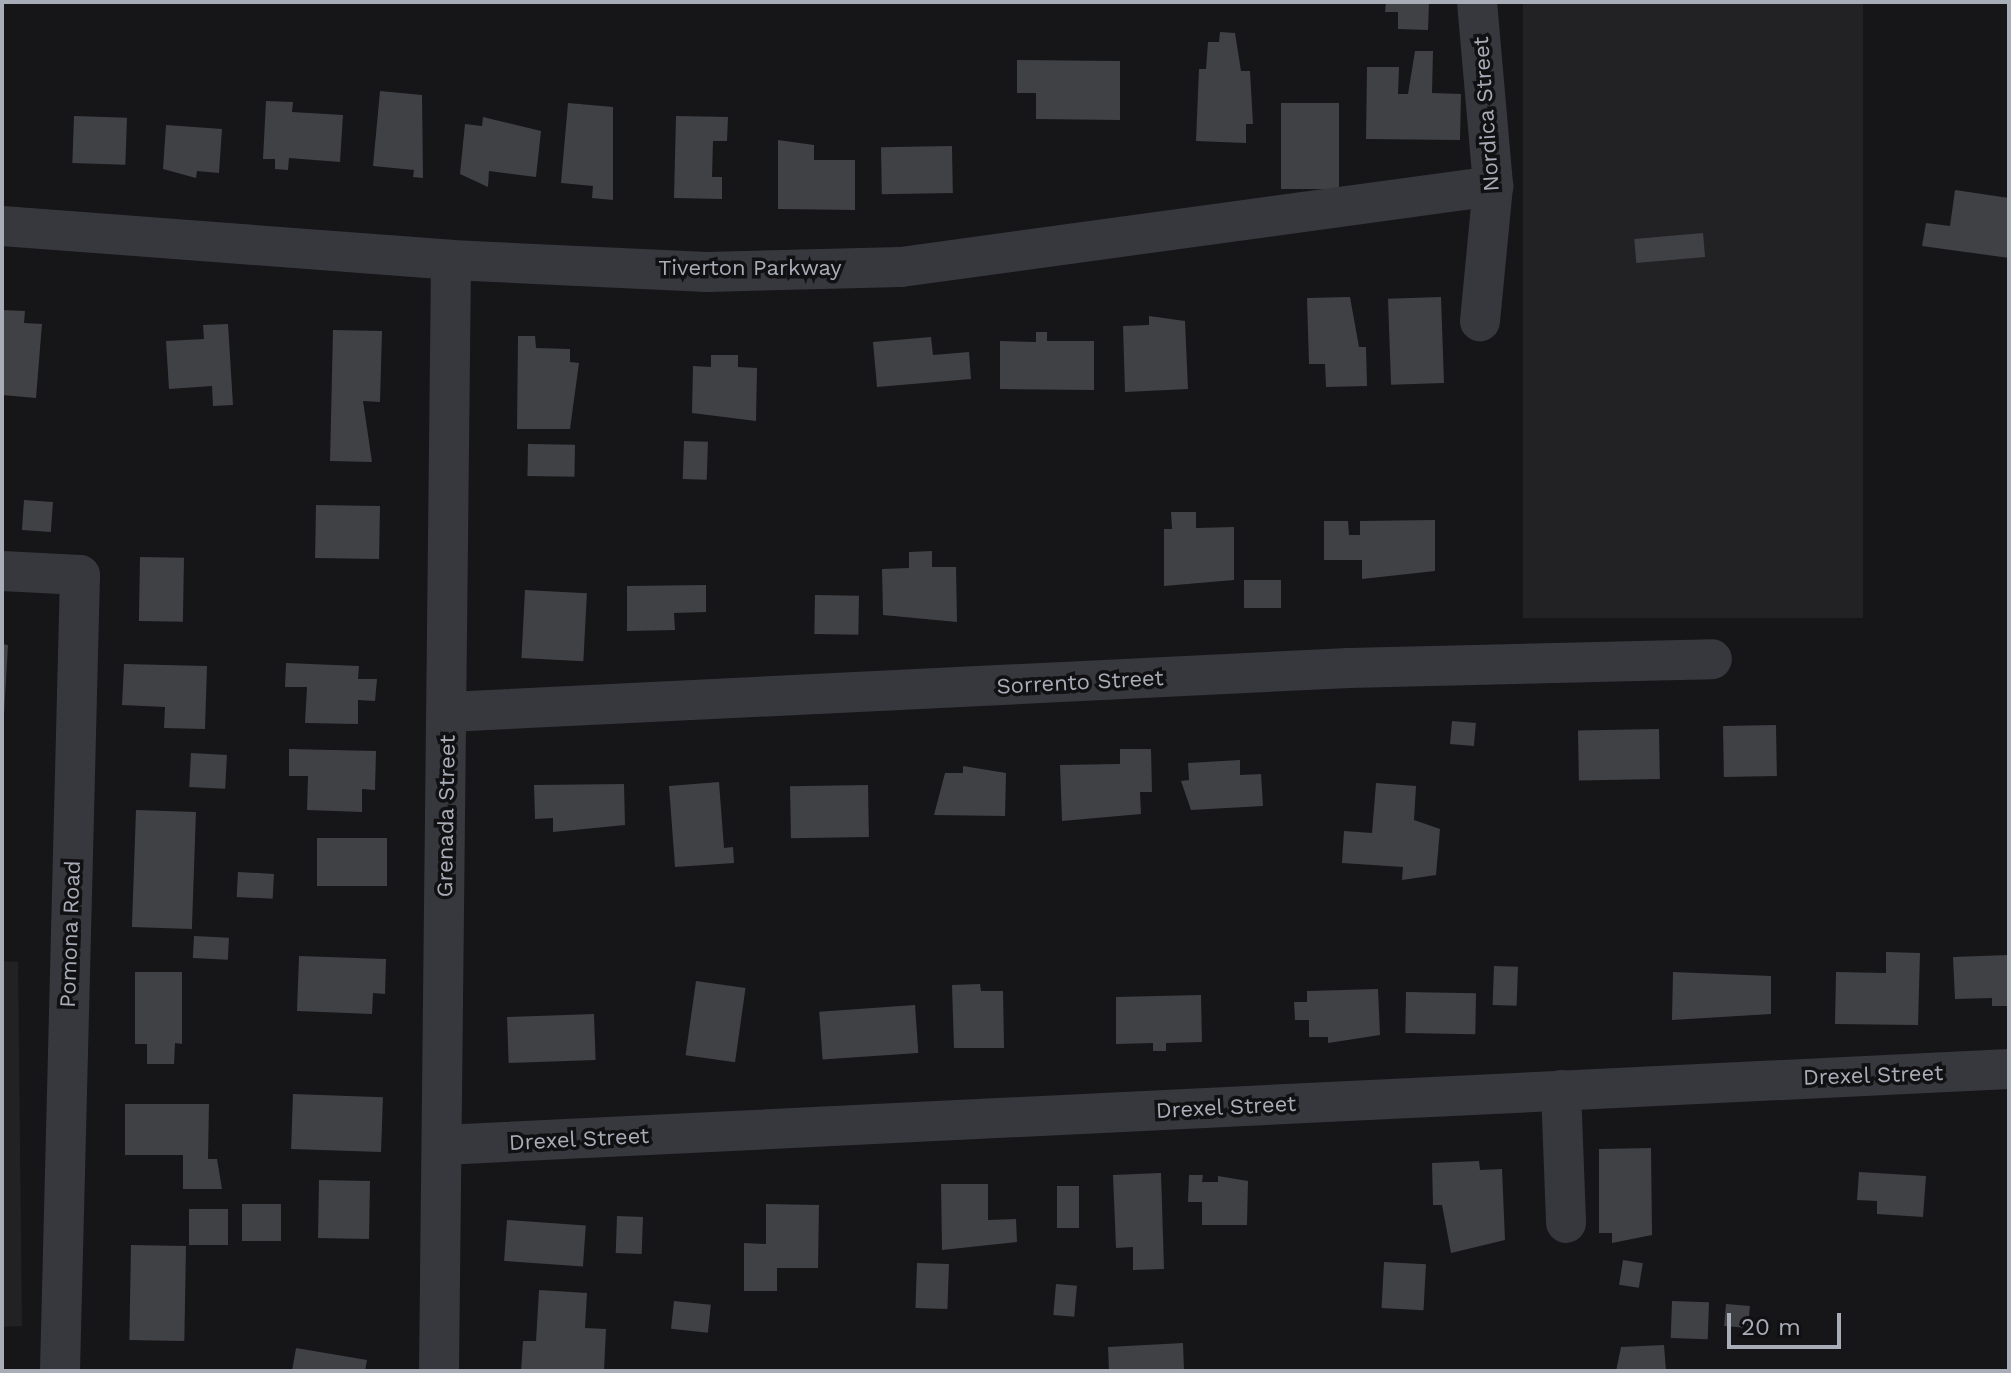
<!DOCTYPE html>
<html>
<head>
<meta charset="utf-8">
<style>
  body { margin:0 }
  #map { position:relative; width:2011px; height:1373px; overflow:hidden; background:#161618; font-family:"Work Sans",sans-serif }
  div>[style] { position:absolute }
  [style*='--x'] { left:calc(var(--x)*1px); top:calc(var(--y)*1px); width:calc(var(--w)*1px); rotate:calc(var(--a)*1deg) }
  .built>* { inset:0; background:#222225; transform-origin:0 0 }
  .building>* { inset:0; background:#404145; transform-origin:0 0 }
  .minor>* { height:40px; margin:-20px; padding:0 20px; transform-origin:20px; border-radius:20px; background:#37383d }
  span { translate:-50% -50%; white-space:nowrap; text-align:center; line-height:1.15; -webkit-text-stroke:7px #111113; paint-order:stroke }
  .street-label { font-size:22px; color:#a8adb8 }
  .frame { position:absolute; inset:0; border:4px solid #a8adb8; pointer-events:none }
  .scale { position:absolute; left:1727px; top:1313px; width:114px; height:36px; box-sizing:border-box; border:4px solid #a8adb8; border-top:0; padding-left:10px; font-size:24px; line-height:28px; white-space:nowrap; color:#a8adb8; -webkit-text-stroke:6px #111113; paint-order:stroke }
</style>
</head>
<body>
<div id="map">
  <div class="built">
    <div style="left:1523px;top:2px;width:340px;height:616px"></div>
    <div style="clip-path:polygon(2px 961px,18px 962px,22px 1326px,2px 1327px)"></div>
  </div>
  <div class="building">
    <div style="clip-path:polygon(1386px 2px,1429px 2px,1428px 30px,1398px 29px,1398px 12px,1385px 12px)"></div>
    <div style="clip-path:polygon(1220px 32px,1235px 33px,1241px 71px,1250px 71px,1253px 124px,1246px 124px,1246px 143px,1196px 141px,1199px 69px,1206px 69px,1208px 42px,1219px 42px)"></div>
    <div style="clip-path:polygon(1415px 51px,1433px 51px,1432px 93px,1461px 94px,1460px 140px,1366px 139px,1367px 67px,1399px 67px,1398px 94px,1408px 94px)"></div>
    <div style="clip-path:polygon(1017px 60px,1120px 61px,1120px 120px,1036px 119px,1036px 93px,1017px 93px)"></div>
    <div style="clip-path:polygon(380px 91px,422px 95px,423px 178px,413px 177px,414px 170px,373px 166px)"></div>
    <div style="clip-path:polygon(266px 101px,293px 102px,292px 112px,343px 115px,340px 162px,289px 158px,288px 170px,275px 169px,275px 159px,263px 159px)"></div>
    <div style="clip-path:polygon(568px 103px,613px 107px,613px 200px,592px 198px,593px 186px,561px 183px)"></div>
    <div style="left:1281px;top:103px;width:58px;height:86px"></div>
    <div style="left:74px;top:116px;width:53px;height:47px;rotate:2deg"></div>
    <div style="clip-path:polygon(676px 116px,728px 117px,727px 141px,713px 141px,712px 177px,722px 177px,722px 199px,674px 198px)"></div>
    <div style="clip-path:polygon(483px 117px,541px 131px,536px 177px,489px 171px,488px 187px,460px 174px,465px 124px,482px 126px)"></div>
    <div style="clip-path:polygon(166px 125px,222px 129px,219px 173px,197px 171px,196px 178px,163px 169px)"></div>
    <div style="clip-path:polygon(778px 140px,814px 145px,814px 160px,855px 160px,855px 210px,778px 209px)"></div>
    <div style="left:952px;top:146px;width:47px;height:71px;rotate:89deg"></div>
    <div style="clip-path:polygon(1955px 190px,2009px 198px,2009px 258px,1922px 246px,1926px 223px,1950px 226px)"></div>
    <div style="left:1703px;top:233px;width:24px;height:69px;rotate:85deg"></div>
    <div style="clip-path:polygon(1350px 297px,1359px 347px,1366px 347px,1367px 386px,1326px 387px,1325px 364px,1309px 364px,1307px 298px)"></div>
    <div style="left:1441px;top:297px;width:86px;height:53px;rotate:88deg"></div>
    <div style="clip-path:polygon(2px 310px,25px 311px,24px 323px,42px 324px,36px 398px,2px 395px)"></div>
    <div style="clip-path:polygon(1149px 316px,1185px 321px,1188px 389px,1125px 392px,1123px 326px,1149px 325px)"></div>
    <div style="clip-path:polygon(228px 324px,233px 405px,213px 406px,212px 386px,169px 389px,166px 341px,204px 339px,203px 325px)"></div>
    <div style="clip-path:polygon(333px 330px,382px 331px,380px 402px,363px 401px,372px 462px,330px 461px)"></div>
    <div style="clip-path:polygon(1036px 332px,1047px 332px,1047px 341px,1094px 341px,1094px 390px,1000px 389px,1000px 341px,1036px 342px)"></div>
    <div style="clip-path:polygon(518px 336px,535px 336px,536px 348px,570px 349px,570px 362px,579px 363px,570px 429px,517px 429px)"></div>
    <div style="clip-path:polygon(931px 337px,933px 355px,969px 352px,971px 379px,877px 387px,873px 342px)"></div>
    <div style="clip-path:polygon(711px 355px,738px 355px,738px 367px,757px 368px,756px 421px,692px 413px,693px 366px,711px 367px)"></div>
    <div style="left:684px;top:441px;width:24px;height:38px;rotate:2deg"></div>
    <div style="left:528px;top:444px;width:47px;height:32px;rotate:1deg"></div>
    <div style="left:24px;top:500px;width:29px;height:30px;rotate:4deg"></div>
    <div style="left:316px;top:505px;width:64px;height:53px;rotate:1deg"></div>
    <div style="clip-path:polygon(1171px 512px,1196px 512px,1196px 528px,1234px 527px,1234px 580px,1164px 586px,1164px 529px,1172px 529px)"></div>
    <div style="clip-path:polygon(1435px 520px,1435px 571px,1362px 579px,1362px 560px,1324px 560px,1324px 521px,1348px 521px,1349px 535px,1360px 535px,1360px 521px)"></div>
    <div style="clip-path:polygon(932px 551px,932px 567px,956px 567px,957px 622px,883px 615px,882px 569px,909px 568px,909px 552px)"></div>
    <div style="left:140px;top:557px;width:44px;height:64px;rotate:1deg"></div>
    <div style="left:1281px;top:580px;width:28px;height:37px;rotate:90deg"></div>
    <div style="clip-path:polygon(706px 585px,706px 612px,674px 613px,675px 630px,627px 631px,627px 586px)"></div>
    <div style="left:525px;top:590px;width:62px;height:68px;rotate:3deg"></div>
    <div style="left:815px;top:595px;width:44px;height:39px;rotate:1deg"></div>
    <div style="clip-path:polygon(2px 644px,8px 645px,4px 714px,2px 714px)"></div>
    <div style="clip-path:polygon(286px 663px,359px 666px,358px 679px,377px 679px,375px 701px,358px 700px,358px 724px,305px 723px,307px 687px,285px 687px)"></div>
    <div style="clip-path:polygon(124px 664px,207px 666px,205px 729px,164px 728px,165px 707px,122px 705px)"></div>
    <div style="left:1452px;top:721px;width:24px;height:23px;rotate:5deg"></div>
    <div style="left:1776px;top:725px;width:51px;height:53px;rotate:89deg"></div>
    <div style="left:1659px;top:729px;width:50px;height:81px;rotate:89deg"></div>
    <div style="clip-path:polygon(289px 749px,376px 751px,375px 790px,362px 789px,362px 812px,307px 810px,308px 776px,289px 776px)"></div>
    <div style="clip-path:polygon(1120px 749px,1151px 749px,1152px 792px,1140px 792px,1141px 814px,1062px 821px,1060px 765px,1120px 764px)"></div>
    <div style="left:191px;top:753px;width:36px;height:34px;rotate:3deg"></div>
    <div style="clip-path:polygon(1240px 760px,1240px 775px,1261px 774px,1263px 806px,1191px 810px,1181px 781px,1189px 780px,1188px 763px)"></div>
    <div style="clip-path:polygon(963px 766px,1006px 773px,1005px 816px,934px 815px,945px 773px,963px 773px)"></div>
    <div style="clip-path:polygon(719px 782px,724px 848px,733px 847px,734px 863px,675px 867px,669px 786px)"></div>
    <div style="clip-path:polygon(1376px 783px,1416px 786px,1414px 820px,1440px 829px,1436px 875px,1402px 880px,1403px 867px,1342px 863px,1344px 831px,1372px 833px)"></div>
    <div style="clip-path:polygon(624px 784px,625px 825px,553px 832px,553px 818px,535px 819px,534px 785px)"></div>
    <div style="left:868px;top:785px;width:52px;height:78px;rotate:89deg"></div>
    <div style="left:136px;top:810px;width:60px;height:117px;rotate:2deg"></div>
    <div style="left:317px;top:838px;width:70px;height:48px"></div>
    <div style="left:238px;top:872px;width:36px;height:25px;rotate:3deg"></div>
    <div style="left:194px;top:936px;width:35px;height:22px;rotate:3deg"></div>
    <div style="clip-path:polygon(1886px 952px,1920px 953px,1918px 1025px,1835px 1024px,1836px 972px,1886px 973px)"></div>
    <div style="clip-path:polygon(2009px 955px,2009px 1006px,1992px 1006px,1992px 998px,1955px 999px,1953px 957px)"></div>
    <div style="clip-path:polygon(299px 956px,386px 959px,385px 994px,373px 993px,372px 1014px,297px 1011px)"></div>
    <div style="left:1494px;top:966px;width:24px;height:39px;rotate:2deg"></div>
    <div style="clip-path:polygon(135px 972px,182px 972px,182px 1044px,175px 1043px,174px 1064px,147px 1064px,147px 1044px,135px 1044px)"></div>
    <div style="clip-path:polygon(1673px 972px,1771px 976px,1771px 1014px,1672px 1020px)"></div>
    <div style="left:696px;top:981px;width:50px;height:75px;rotate:8deg"></div>
    <div style="clip-path:polygon(980px 984px,981px 991px,1003px 991px,1004px 1048px,954px 1048px,952px 985px)"></div>
    <div style="clip-path:polygon(1378px 989px,1380px 1035px,1328px 1043px,1328px 1037px,1309px 1037px,1309px 1020px,1295px 1020px,1294px 1002px,1307px 1002px,1307px 991px)"></div>
    <div style="left:1406px;top:992px;width:70px;height:41px;rotate:1deg"></div>
    <div style="clip-path:polygon(1201px 995px,1202px 1042px,1166px 1043px,1166px 1051px,1153px 1051px,1153px 1043px,1116px 1044px,1116px 997px)"></div>
    <div style="left:915px;top:1005px;width:48px;height:96px;rotate:86deg"></div>
    <div style="left:594px;top:1014px;width:46px;height:87px;rotate:88deg"></div>
    <div style="left:293px;top:1094px;width:90px;height:55px;rotate:2deg"></div>
    <div style="clip-path:polygon(125px 1104px,209px 1104px,208px 1159px,217px 1159px,222px 1189px,183px 1189px,183px 1155px,125px 1155px)"></div>
    <div style="clip-path:polygon(1651px 1148px,1652px 1235px,1612px 1243px,1612px 1233px,1599px 1233px,1599px 1149px)"></div>
    <div style="clip-path:polygon(1479px 1161px,1480px 1170px,1502px 1169px,1505px 1240px,1451px 1253px,1442px 1205px,1433px 1205px,1432px 1163px)"></div>
    <div style="clip-path:polygon(1859px 1172px,1926px 1176px,1923px 1217px,1877px 1214px,1877px 1201px,1857px 1200px)"></div>
    <div style="clip-path:polygon(1161px 1173px,1164px 1269px,1133px 1270px,1133px 1247px,1116px 1248px,1113px 1175px)"></div>
    <div style="clip-path:polygon(1189px 1175px,1203px 1175px,1202px 1182px,1218px 1182px,1218px 1176px,1248px 1181px,1247px 1225px,1202px 1225px,1202px 1202px,1188px 1202px)"></div>
    <div style="left:319px;top:1180px;width:51px;height:58px;rotate:1deg"></div>
    <div style="clip-path:polygon(941px 1184px,988px 1184px,988px 1220px,1016px 1219px,1017px 1242px,942px 1250px)"></div>
    <div style="left:1057px;top:1186px;width:22px;height:42px"></div>
    <div style="left:242px;top:1204px;width:39px;height:37px"></div>
    <div style="clip-path:polygon(766px 1204px,819px 1205px,818px 1268px,777px 1268px,777px 1291px,744px 1291px,744px 1243px,766px 1244px)"></div>
    <div style="left:189px;top:1209px;width:39px;height:36px"></div>
    <div style="left:617px;top:1216px;width:26px;height:37px;rotate:2deg"></div>
    <div style="left:507px;top:1220px;width:79px;height:41px;rotate:4deg"></div>
    <div style="left:131px;top:1245px;width:55px;height:95px;rotate:1deg"></div>
    <div style="left:1623px;top:1260px;width:20px;height:25px;rotate:9deg"></div>
    <div style="left:1384px;top:1262px;width:42px;height:46px;rotate:3deg"></div>
    <div style="left:917px;top:1263px;width:32px;height:45px;rotate:2deg"></div>
    <div style="left:1056px;top:1284px;width:21px;height:31px;rotate:5deg"></div>
    <div style="clip-path:polygon(539px 1290px,587px 1293px,585px 1328px,606px 1329px,604px 1371px,521px 1371px,523px 1341px,536px 1341px)"></div>
    <div style="left:674px;top:1301px;width:37px;height:28px;rotate:6deg"></div>
    <div style="left:1672px;top:1301px;width:37px;height:37px;rotate:2deg"></div>
    <div style="left:1726px;top:1304px;width:24px;height:22px;rotate:5deg"></div>
    <div style="clip-path:polygon(1183px 1343px,1184px 1371px,1109px 1371px,1108px 1347px)"></div>
    <div style="clip-path:polygon(1664px 1345px,1666px 1371px,1616px 1371px,1621px 1347px)"></div>
    <div style="clip-path:polygon(296px 1348px,367px 1360px,365px 1371px,292px 1371px)"></div>
  </div>
  <div class="minor">
    <div style="--x:1477;--y:2;--w:185;--a:85"></div>
    <div style="--x:1493;--y:186;--w:136;--a:95.5"></div>
    <div style="--x:2;--y:226;--w:450;--a:4.3"></div>
    <div style="--x:451;--y:260;--w:256;--a:2.7"></div>
    <div style="--x:707;--y:272;--w:194;--a:-1.5"></div>
    <div style="--x:901;--y:267;--w:598;--a:-7.79"></div>
    <div style="--x:2;--y:571;--w:78;--a:2.9"></div>
    <div style="--x:80;--y:575;--w:796;--a:91.44"></div>
    <div style="--x:448;--y:712;--w:902;--a:-2.8"></div>
    <div style="--x:1349;--y:668;--w:363;--a:-1.4"></div>
    <div style="--x:1561;--y:1090;--w:133;--a:87.8"></div>
    <div style="--x:443;--y:1145;--w:1568;--a:-2.78"></div>
    <div style="--x:439;--y:1371;--w:1111;--a:-89.38"></div>
  </div>
  <div class="street-label">
    <span style="left:1486px;top:114px;rotate:-94deg">Nordica Street</span>
    <span style="left:750px;top:268px">Tiverton Parkway</span>
    <span style="left:1080px;top:682px;rotate:-3deg">Sorrento Street</span>
    <span style="left:446px;top:816px;rotate:-89deg">Grenada Street</span>
    <span style="left:70px;top:934px;rotate:-88deg">Pomona Road</span>
    <span style="left:1873px;top:1075px;rotate:-2deg">Drexel Street</span>
    <span style="left:1226px;top:1107px;rotate:-3deg">Drexel Street</span>
    <span style="left:579px;top:1139px;rotate:-3deg">Drexel Street</span>
  </div>
  <div class="frame"></div>
  <div class="scale">20 m</div>
</div>
</body>
</html>
